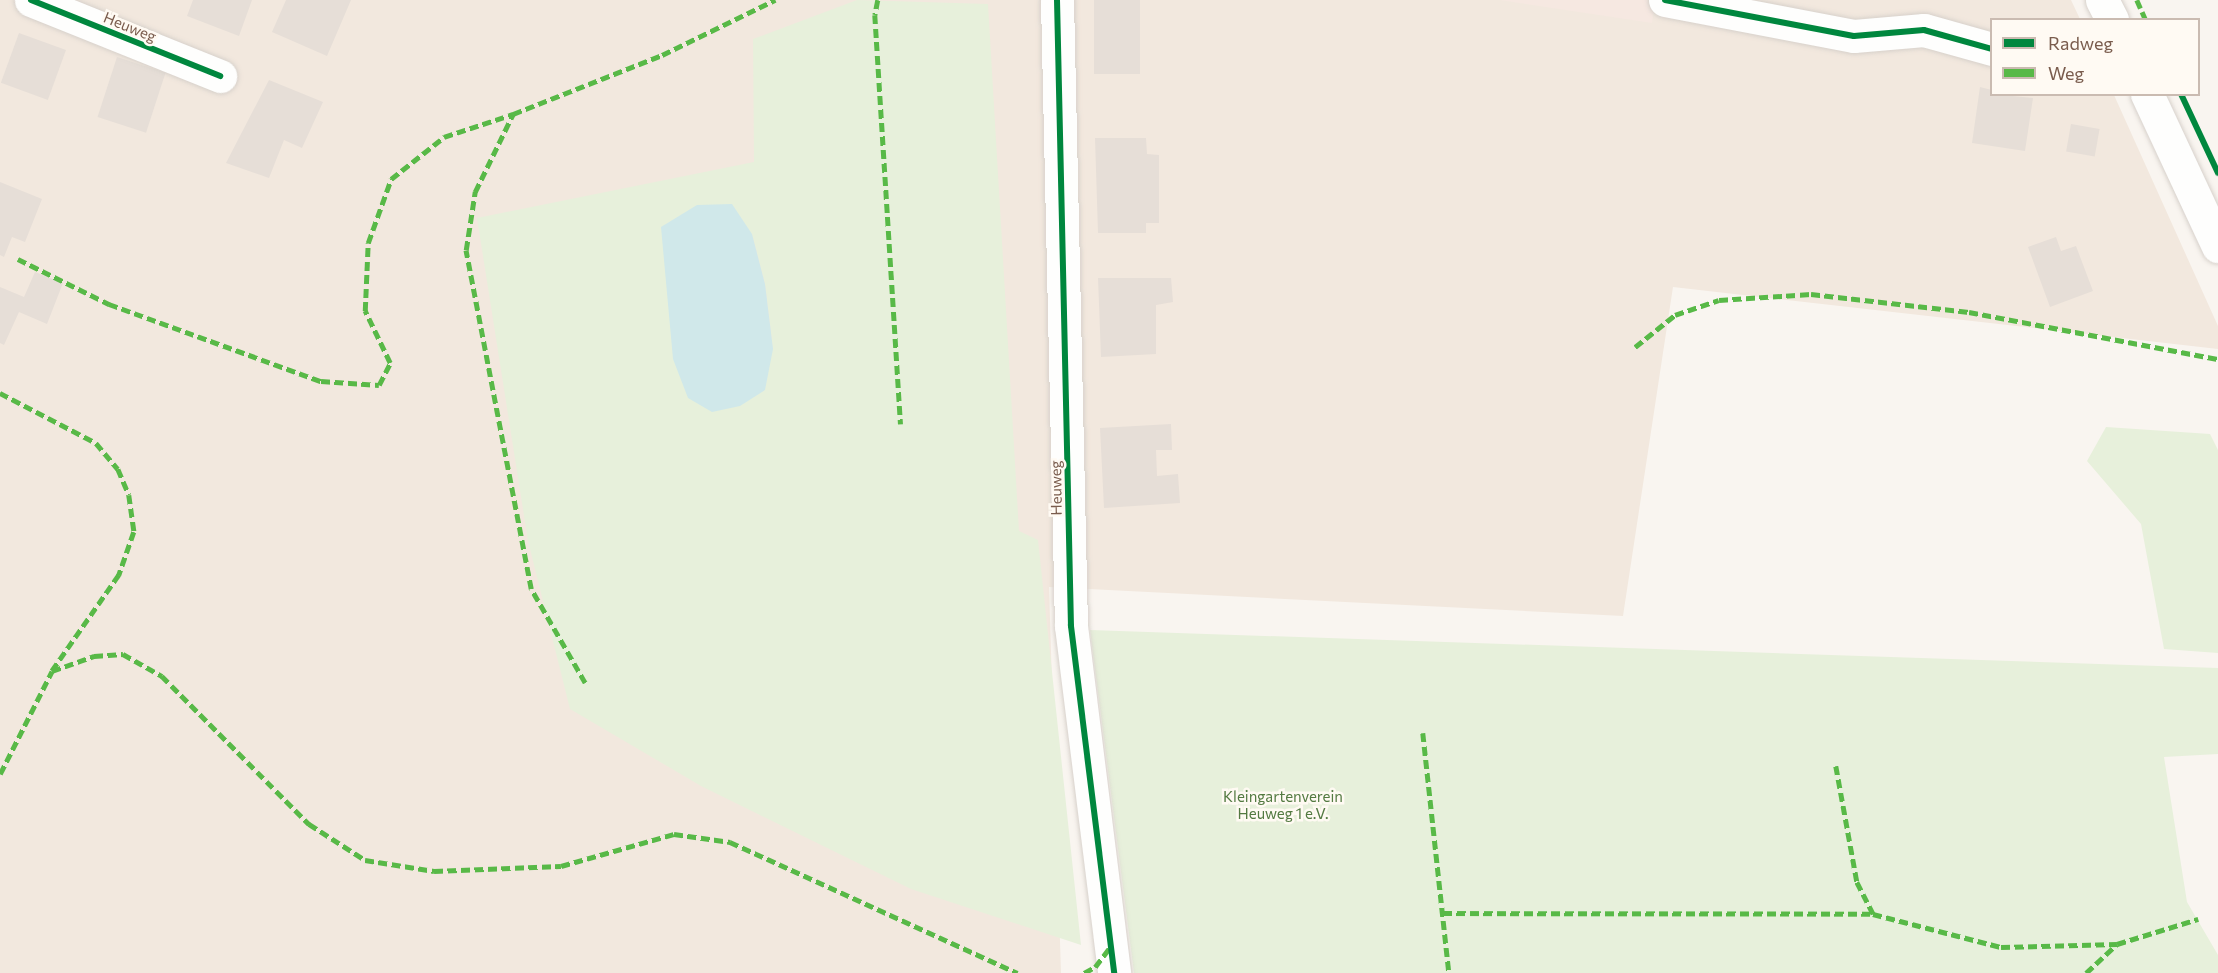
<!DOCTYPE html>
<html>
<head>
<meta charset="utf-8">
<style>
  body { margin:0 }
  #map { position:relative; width:2218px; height:973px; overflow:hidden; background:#f9f5f0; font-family:Commissioner,sans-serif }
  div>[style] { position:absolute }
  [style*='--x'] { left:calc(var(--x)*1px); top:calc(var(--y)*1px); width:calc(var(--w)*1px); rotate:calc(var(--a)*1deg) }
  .residential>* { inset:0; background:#f2e8de }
  .commercial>* { inset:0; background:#f6e8e1 }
  .green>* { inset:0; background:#e7f0db }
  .water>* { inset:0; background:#d0e8ea }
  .building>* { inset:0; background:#e6ded7; transform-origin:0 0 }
  .roads { filter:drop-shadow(0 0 2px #d7d1cb) drop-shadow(0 0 2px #d7d1cb) }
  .minor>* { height:33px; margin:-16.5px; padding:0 16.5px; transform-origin:16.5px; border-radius:16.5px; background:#fefefd }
  .secondary>* { height:33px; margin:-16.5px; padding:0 16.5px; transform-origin:16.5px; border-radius:16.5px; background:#fefefd }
  .quiet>* { height:4.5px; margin-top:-2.25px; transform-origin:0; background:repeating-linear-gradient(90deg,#58b947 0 9px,transparent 0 13.5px) }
  .cycleway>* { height:6px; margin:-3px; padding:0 3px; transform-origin:3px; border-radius:3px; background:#00873e }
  span { translate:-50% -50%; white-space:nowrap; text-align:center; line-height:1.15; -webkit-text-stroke:5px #fffaf3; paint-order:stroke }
  .street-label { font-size:15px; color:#7a5c4d }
  .park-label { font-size:15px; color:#537a41 }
  .legend { position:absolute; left:1990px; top:18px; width:210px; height:78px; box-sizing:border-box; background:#fffaf3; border:2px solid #cabbb1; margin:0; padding:8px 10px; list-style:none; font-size:18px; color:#7a5c4d }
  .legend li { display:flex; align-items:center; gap:12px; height:30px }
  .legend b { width:30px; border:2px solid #cabbb1 }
</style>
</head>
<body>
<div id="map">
  <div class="residential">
    <div style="clip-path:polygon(0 0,2071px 0,2080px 19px,1992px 20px,1992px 94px,2114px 95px,2218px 326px,2218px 349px,1673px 287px,1623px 616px,1049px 587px,1061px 973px,0 973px)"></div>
  </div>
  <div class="commercial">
    <div style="clip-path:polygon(1500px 0,1655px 0,1652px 23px)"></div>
  </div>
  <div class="green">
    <div style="clip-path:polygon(evenodd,857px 0,988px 4px,1019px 531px,1038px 540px,1081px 945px,911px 889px,701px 786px,570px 709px,528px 541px,477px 218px,754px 162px,753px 39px,857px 0,752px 234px,765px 284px,773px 349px,752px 234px)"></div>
    <div style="clip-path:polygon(2106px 427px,2210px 434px,2218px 450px,2218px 653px,2164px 649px,2141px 524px,2087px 461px)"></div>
    <div style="clip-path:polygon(1090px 630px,2218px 668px,2218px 754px,2164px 757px,2187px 902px,2218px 955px,2218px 973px,1134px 973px)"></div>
  </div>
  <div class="water">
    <div style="clip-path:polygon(732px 204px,752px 234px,765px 284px,773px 349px,765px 390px,740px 406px,712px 412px,688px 398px,673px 359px,661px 227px,697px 205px)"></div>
  </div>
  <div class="building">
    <div style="clip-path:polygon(193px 0,252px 0,239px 36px,187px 16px)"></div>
    <div style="clip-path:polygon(286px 0,351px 0,327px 56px,272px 32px)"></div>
    <div style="left:1094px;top:0;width:46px;height:74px"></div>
    <div style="left:19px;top:33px;width:50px;height:53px;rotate:20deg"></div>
    <div style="left:117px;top:57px;width:51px;height:63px;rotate:18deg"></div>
    <div style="clip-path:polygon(269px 80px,323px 102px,302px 148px,284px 140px,269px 178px,226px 163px)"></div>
    <div style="clip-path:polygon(1980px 87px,1992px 90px,1992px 94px,2033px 98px,2025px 151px,1972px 143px)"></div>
    <div style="left:2071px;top:124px;width:29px;height:28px;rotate:10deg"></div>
    <div style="clip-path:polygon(1095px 138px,1146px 138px,1147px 154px,1159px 155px,1159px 223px,1146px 223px,1146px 233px,1098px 233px)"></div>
    <div style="clip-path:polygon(0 182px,42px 199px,25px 242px,12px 237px,4px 257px,0 255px)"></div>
    <div style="clip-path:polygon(2056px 237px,2061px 251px,2076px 246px,2093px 291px,2050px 307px,2028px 247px)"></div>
    <div style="clip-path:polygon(35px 272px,63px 283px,47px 324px,19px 312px,4px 345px,0 343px,0 287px,24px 297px)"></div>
    <div style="clip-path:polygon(1098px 278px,1171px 278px,1173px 302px,1156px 305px,1156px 354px,1101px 357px)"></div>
    <div style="clip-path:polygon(1171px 424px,1172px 450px,1156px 450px,1157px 476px,1178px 474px,1180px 503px,1104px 508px,1100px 428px)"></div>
  </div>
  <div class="roads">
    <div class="minor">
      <div style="--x:31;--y:0;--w:204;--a:21.9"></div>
      <div style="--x:1057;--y:0;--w:626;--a:88.72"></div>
      <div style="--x:1071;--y:626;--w:350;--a:82.9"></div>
      <div style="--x:1665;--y:0;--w:192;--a:10.8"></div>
      <div style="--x:1854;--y:36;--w:70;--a:-4.9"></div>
      <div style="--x:1924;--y:30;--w:71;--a:15.6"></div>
    </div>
    <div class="secondary">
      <div style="--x:2102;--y:0;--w:22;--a:63"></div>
      <div style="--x:2147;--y:94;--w:168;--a:65"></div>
    </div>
  </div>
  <div class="quiet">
    <div style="--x:878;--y:0;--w:15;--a:101"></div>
    <div style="--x:875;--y:15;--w:410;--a:86.4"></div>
    <div style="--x:2137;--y:0;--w:22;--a:66"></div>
    <div style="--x:18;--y:259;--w:102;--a:26.3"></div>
    <div style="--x:109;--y:304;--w:226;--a:20"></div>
    <div style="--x:321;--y:381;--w:58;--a:3.9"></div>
    <div style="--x:379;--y:385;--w:25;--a:-63"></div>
    <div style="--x:390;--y:363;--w:58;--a:-115.7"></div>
    <div style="--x:365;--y:311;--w:68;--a:-87.5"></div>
    <div style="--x:368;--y:243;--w:68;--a:-70.2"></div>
    <div style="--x:391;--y:179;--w:68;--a:-38.4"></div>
    <div style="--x:444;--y:137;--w:73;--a:-18.4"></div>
    <div style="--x:1635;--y:347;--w:51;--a:-38.7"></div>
    <div style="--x:1675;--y:315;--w:46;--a:-18.8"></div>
    <div style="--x:1719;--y:300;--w:92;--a:-3.7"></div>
    <div style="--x:1811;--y:294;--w:159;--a:6.5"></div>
    <div style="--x:1969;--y:312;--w:253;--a:10.7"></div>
    <div style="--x:0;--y:393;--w:108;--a:27.5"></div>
    <div style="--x:96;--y:443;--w:34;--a:50"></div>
    <div style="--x:118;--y:469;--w:28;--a:67"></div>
    <div style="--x:129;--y:495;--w:37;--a:82"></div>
    <div style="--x:134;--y:532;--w:46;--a:109.2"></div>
    <div style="--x:119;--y:575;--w:117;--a:124.9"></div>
    <div style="--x:585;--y:683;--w:108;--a:-119.9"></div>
    <div style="--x:531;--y:589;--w:345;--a:-100.9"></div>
    <div style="--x:466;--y:250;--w:59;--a:-81.2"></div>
    <div style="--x:475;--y:192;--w:87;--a:-64"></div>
    <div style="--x:513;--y:114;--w:160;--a:-21.6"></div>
    <div style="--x:662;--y:55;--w:126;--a:-26"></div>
    <div style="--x:1423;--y:733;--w:241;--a:83.8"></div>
    <div style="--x:1836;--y:766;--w:118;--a:79.7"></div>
    <div style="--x:1857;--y:882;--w:36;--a:63"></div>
    <div style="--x:0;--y:774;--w:115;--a:-63.2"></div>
    <div style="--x:52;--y:671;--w:45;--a:-19.7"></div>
    <div style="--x:94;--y:656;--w:29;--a:-4"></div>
    <div style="--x:123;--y:654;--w:45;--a:29.4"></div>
    <div style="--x:162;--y:676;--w:209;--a:45.2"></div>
    <div style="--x:309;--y:824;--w:67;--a:32.7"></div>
    <div style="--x:365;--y:860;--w:70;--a:9.1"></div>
    <div style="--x:434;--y:871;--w:127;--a:-2.3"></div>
    <div style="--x:561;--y:866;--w:117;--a:-15.8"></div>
    <div style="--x:674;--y:834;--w:57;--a:8.1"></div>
    <div style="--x:730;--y:842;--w:316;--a:24.5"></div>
    <div style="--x:1443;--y:913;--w:430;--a:0.1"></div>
    <div style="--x:1873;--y:914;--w:132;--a:14.5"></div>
    <div style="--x:2001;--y:947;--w:116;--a:-1.5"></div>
    <div style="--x:1084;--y:973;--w:13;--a:-29"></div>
    <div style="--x:1095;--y:967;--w:26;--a:-53"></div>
    <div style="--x:2086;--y:973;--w:42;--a:-43.1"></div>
    <div style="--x:2117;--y:944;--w:85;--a:-17.2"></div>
  </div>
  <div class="cycleway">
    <div style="--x:31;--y:0;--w:204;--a:21.9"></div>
    <div style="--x:1057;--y:0;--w:626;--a:88.72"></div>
    <div style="--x:1071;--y:626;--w:350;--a:82.9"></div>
    <div style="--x:1665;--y:0;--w:192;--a:10.8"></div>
    <div style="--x:1854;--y:36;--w:70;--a:-4.9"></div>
    <div style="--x:1924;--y:30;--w:71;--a:15.6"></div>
    <div style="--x:2181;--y:94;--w:87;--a:64.9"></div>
  </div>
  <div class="street-label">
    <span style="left:130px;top:27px;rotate:22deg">Heuweg</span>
    <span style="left:1056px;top:488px;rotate:-91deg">Heuweg</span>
  </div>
  <div class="park-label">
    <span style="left:1283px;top:805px">Kleingartenverein<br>Heuweg 1 e.V.</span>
  </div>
  <ul class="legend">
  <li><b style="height:8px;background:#00873e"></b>Radweg</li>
  <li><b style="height:8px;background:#58b947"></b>Weg</li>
  </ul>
</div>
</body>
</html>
